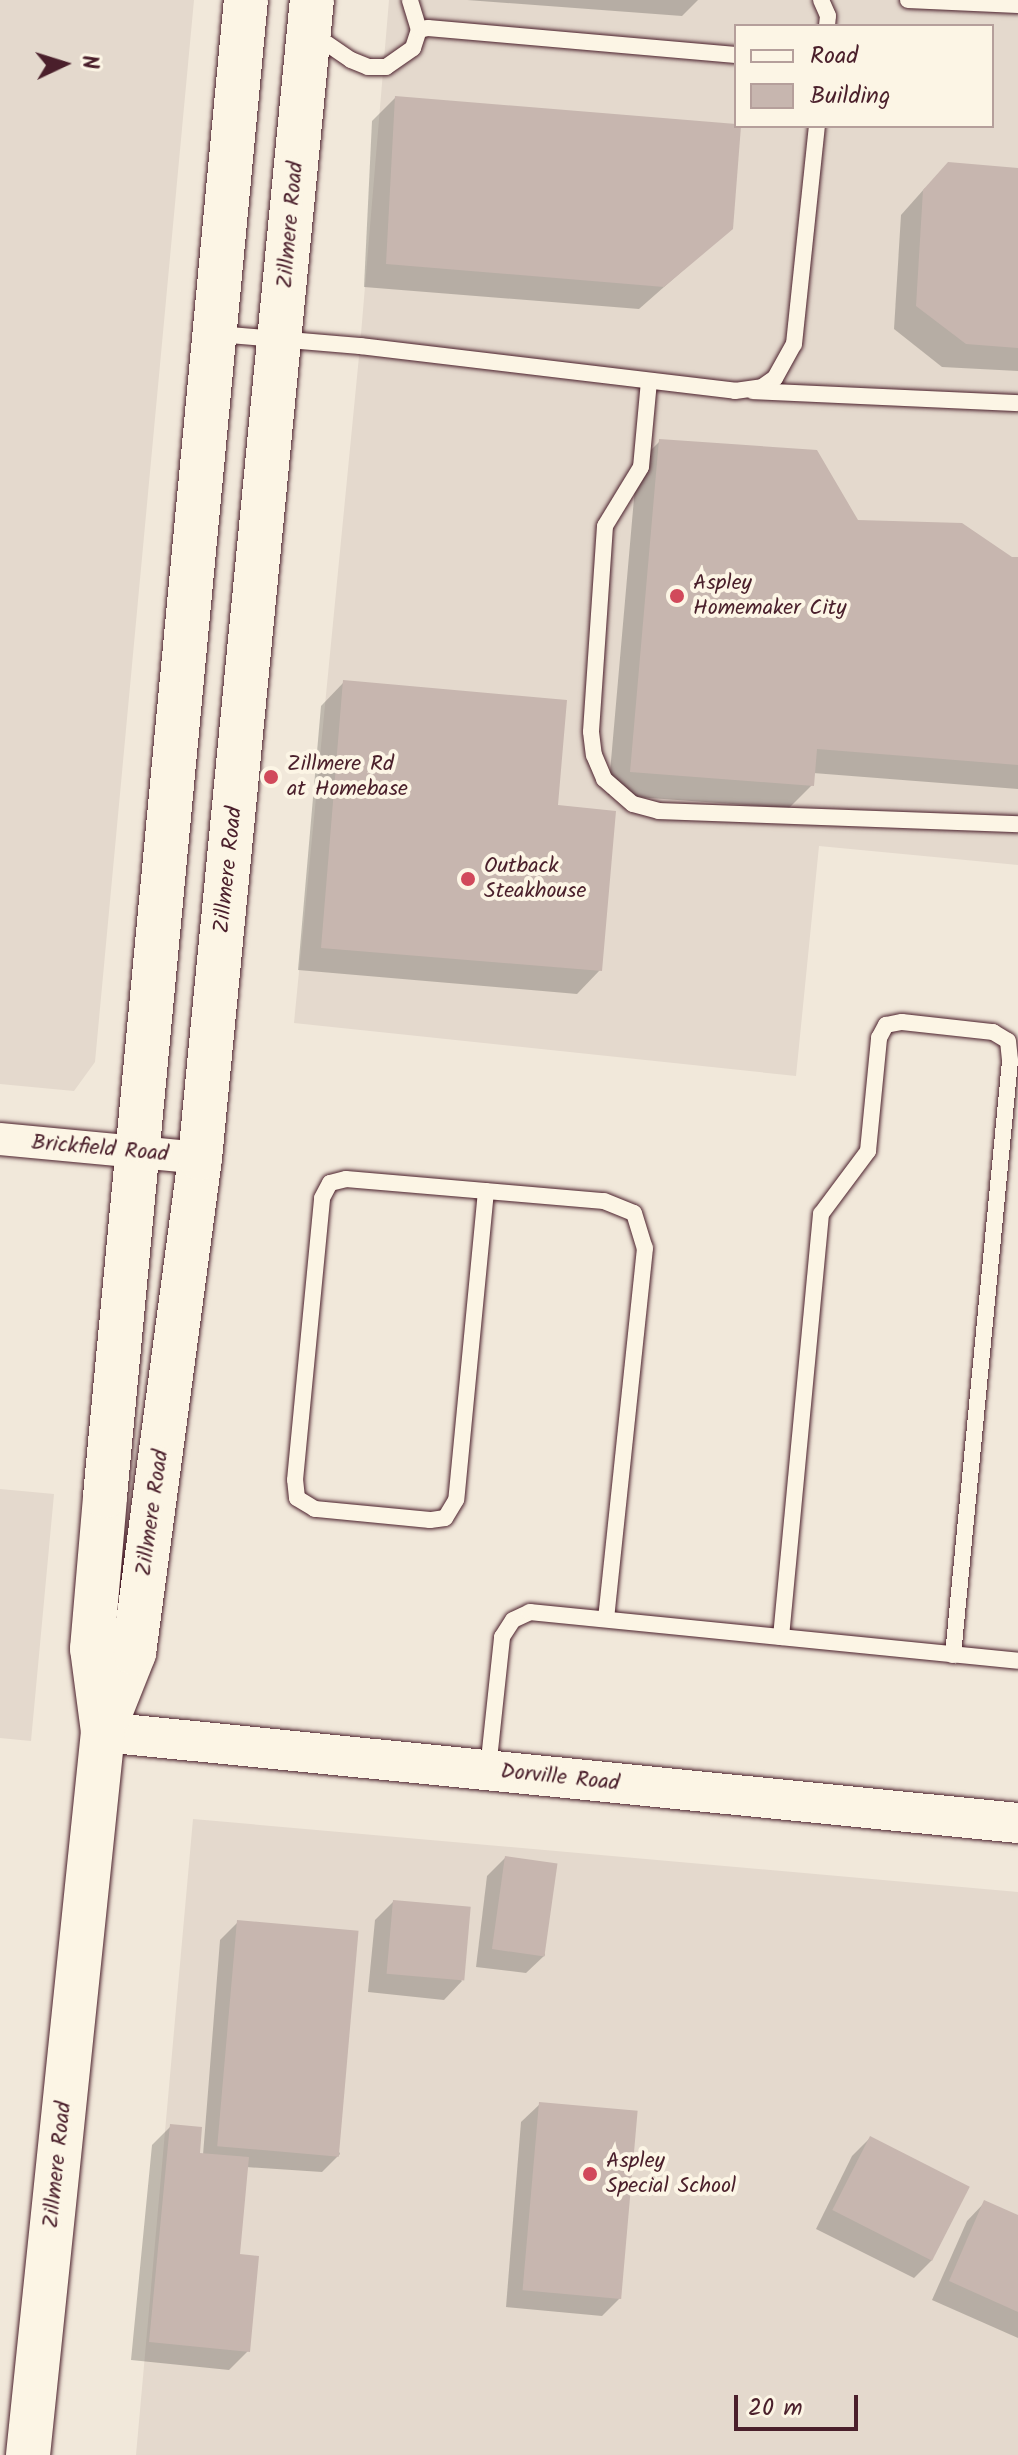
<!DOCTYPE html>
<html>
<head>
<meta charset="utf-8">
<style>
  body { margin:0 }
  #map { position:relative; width:1018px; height:2455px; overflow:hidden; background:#f1e8da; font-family:Kalam,sans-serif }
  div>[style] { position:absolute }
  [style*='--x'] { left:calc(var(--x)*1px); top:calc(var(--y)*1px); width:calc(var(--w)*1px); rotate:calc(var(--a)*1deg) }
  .built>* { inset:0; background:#e4d9cd }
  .shadow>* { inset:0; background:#0003 }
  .building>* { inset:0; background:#c7b6af; transform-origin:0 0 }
  .roads { filter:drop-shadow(0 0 2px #4a1f2b) drop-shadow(0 0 2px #4a1f2b) }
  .service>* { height:16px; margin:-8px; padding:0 8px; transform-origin:8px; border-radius:8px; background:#fcf5e5 }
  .minor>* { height:32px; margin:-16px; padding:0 16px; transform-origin:16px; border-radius:16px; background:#fcf5e5 }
  .tertiary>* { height:40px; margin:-20px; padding:0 20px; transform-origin:20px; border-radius:20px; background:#fcf5e5 }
  .secondary>* { height:44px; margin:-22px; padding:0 22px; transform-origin:22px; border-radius:22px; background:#fcf5e5 }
  .dots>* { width:22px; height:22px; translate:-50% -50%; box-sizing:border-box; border:4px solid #fcf5e5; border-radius:50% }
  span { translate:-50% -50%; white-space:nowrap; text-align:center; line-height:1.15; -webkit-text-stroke:8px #fcf5e5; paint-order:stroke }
  .street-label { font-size:22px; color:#4a1f2b }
  .poi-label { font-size:22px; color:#4a1f2b }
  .left { translate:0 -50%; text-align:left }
  .legend { position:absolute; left:734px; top:24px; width:260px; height:104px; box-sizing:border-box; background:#fcf5e5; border:2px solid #b59f9b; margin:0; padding:10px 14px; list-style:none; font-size:24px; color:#4a1f2b }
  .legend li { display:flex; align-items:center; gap:16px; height:40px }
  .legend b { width:40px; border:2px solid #b59f9b }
  .north { position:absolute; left:24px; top:24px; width:80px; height:80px; -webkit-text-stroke:6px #fcf5e5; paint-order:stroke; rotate:86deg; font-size:22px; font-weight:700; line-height:32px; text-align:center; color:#4a1f2b }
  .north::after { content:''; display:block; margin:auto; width:28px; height:36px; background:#4a1f2b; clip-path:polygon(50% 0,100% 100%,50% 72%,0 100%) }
  .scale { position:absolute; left:734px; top:2395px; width:124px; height:36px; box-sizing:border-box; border:4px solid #4a1f2b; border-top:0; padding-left:10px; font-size:24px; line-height:28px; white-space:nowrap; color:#4a1f2b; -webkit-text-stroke:6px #fcf5e5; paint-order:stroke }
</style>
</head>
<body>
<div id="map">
  <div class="built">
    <div style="clip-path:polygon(0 0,194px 0,95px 1062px,74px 1091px,0 1084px)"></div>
    <div style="clip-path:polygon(evenodd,389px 0,1018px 0,1018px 865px,819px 846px,796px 1076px,294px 1023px,360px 346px,389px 0,736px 26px,992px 26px,992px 126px,736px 126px,736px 26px)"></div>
    <div style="clip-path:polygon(0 1489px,54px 1494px,31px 1741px,0 1738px)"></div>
    <div style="clip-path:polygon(193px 1819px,1018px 1892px,1018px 2455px,136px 2455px)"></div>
  </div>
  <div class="shadow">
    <div style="clip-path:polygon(467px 0,698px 0,682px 16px)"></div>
    <div style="clip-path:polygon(395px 98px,731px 228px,639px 309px,364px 287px,372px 121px)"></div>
    <div style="clip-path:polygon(1018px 170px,1018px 371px,942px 367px,894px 329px,901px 215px,925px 188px)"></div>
    <div style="clip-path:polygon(660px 441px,857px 522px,1018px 559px,1018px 789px,813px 773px,812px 785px,789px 808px,608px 795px,637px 464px)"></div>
    <div style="clip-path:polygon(344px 682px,556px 807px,600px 970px,577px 994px,298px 970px,321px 706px)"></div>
    <div style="clip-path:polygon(505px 1858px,545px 1955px,526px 1973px,476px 1967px,487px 1876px)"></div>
    <div style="clip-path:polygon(393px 1902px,462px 1981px,444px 2000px,368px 1992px,375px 1920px)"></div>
    <div style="clip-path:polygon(238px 1922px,340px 2154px,322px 2172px,246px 2167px,238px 2256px,248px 2351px,229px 2370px,131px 2360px,152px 2145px,171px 2126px,198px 2154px,203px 2155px,220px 1940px)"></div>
    <div style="clip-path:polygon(540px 2104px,621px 2297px,602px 2316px,506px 2307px,521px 2122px)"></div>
    <div style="clip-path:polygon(870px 2138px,932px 2260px,914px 2278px,816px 2229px,852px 2156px)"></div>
    <div style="clip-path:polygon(985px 2202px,1018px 2217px,1018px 2338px,932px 2300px,967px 2221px)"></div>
  </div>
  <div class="building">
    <div style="clip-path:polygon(395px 96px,736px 124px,741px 126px,733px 229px,664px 287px,386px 264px)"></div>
    <div style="clip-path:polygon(948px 162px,1018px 168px,1018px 348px,966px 344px,916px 306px,923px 190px)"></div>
    <div style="clip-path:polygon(659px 439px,817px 450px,858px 520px,962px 523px,1012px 557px,1018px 557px,1018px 765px,817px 749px,814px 786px,630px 772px)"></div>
    <div style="clip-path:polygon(343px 680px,567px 700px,558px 805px,616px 811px,602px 971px,321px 948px)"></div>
    <div style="left:505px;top:1856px;width:53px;height:94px;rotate:8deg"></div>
    <div style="left:393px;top:1900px;width:78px;height:74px;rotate:5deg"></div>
    <div style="left:237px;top:1920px;width:122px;height:227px;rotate:5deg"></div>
    <div style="left:539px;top:2102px;width:99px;height:189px;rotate:5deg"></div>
    <div style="clip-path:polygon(170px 2124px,202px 2127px,200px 2153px,249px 2157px,240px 2254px,259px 2256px,250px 2352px,149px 2342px)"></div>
    <div style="left:870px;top:2136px;width:112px;height:83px;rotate:27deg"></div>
    <div style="clip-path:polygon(984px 2200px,1018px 2215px,1018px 2312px,949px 2281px)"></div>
  </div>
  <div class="roads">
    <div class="service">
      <div style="--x:821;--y:0;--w:17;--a:66"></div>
      <div style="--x:828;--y:16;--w:10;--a:96"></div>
      <div style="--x:908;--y:0;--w:110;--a:2.6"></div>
      <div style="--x:419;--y:30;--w:9;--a:-13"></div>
      <div style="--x:428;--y:28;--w:309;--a:5"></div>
      <div style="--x:313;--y:34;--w:46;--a:34.4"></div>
      <div style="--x:351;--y:60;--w:18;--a:22"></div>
      <div style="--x:368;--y:67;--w:18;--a:0"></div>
      <div style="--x:386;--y:67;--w:33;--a:-35"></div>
      <div style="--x:413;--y:48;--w:19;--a:-72"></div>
      <div style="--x:419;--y:30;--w:31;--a:-107"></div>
      <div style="--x:217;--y:334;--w:144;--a:4.8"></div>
      <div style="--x:360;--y:346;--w:378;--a:6.8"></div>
      <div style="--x:735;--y:391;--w:27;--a:-8"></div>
      <div style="--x:762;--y:387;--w:16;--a:-35"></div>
      <div style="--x:775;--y:378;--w:39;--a:-61"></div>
      <div style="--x:794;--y:344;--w:219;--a:-84"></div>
      <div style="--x:649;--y:381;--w:86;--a:95.3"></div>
      <div style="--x:641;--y:467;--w:69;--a:121.4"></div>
      <div style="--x:605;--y:526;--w:206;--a:93.9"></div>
      <div style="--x:591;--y:732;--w:23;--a:83"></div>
      <div style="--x:594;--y:755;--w:26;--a:67"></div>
      <div style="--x:604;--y:779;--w:38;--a:41"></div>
      <div style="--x:633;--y:804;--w:27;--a:15"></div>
      <div style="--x:659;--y:811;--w:359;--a:2.1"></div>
      <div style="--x:753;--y:391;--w:265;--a:2.6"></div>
      <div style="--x:486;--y:1191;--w:310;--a:95.5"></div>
      <div style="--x:456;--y:1500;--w:21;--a:121"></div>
      <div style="--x:445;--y:1518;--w:15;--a:172"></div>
      <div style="--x:430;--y:1520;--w:116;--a:-174.5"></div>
      <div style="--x:315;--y:1509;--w:21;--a:-149"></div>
      <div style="--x:297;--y:1498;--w:18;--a:-96"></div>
      <div style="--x:295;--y:1480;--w:283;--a:-84.5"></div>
      <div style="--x:322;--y:1198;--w:17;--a:-62"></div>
      <div style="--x:330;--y:1183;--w:16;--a:-14"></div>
      <div style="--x:346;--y:1179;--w:259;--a:4.9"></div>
      <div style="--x:604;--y:1201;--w:32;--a:22"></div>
      <div style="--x:634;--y:1213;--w:37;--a:73"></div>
      <div style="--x:645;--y:1248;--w:371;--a:96"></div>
      <div style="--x:781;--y:1637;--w:425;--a:-84.6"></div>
      <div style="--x:821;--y:1214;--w:79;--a:-53.3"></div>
      <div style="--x:868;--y:1151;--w:114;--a:-84.4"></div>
      <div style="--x:879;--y:1038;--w:15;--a:-62"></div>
      <div style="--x:886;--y:1025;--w:16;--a:-11"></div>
      <div style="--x:902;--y:1022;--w:92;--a:6.3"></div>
      <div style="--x:993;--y:1032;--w:17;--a:31"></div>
      <div style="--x:1008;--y:1041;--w:20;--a:84"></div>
      <div style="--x:1010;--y:1061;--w:597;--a:95.48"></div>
      <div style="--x:488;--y:1769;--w:133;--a:-83.9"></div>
      <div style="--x:502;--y:1637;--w:20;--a:-57"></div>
      <div style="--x:513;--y:1620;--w:19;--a:-25"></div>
      <div style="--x:530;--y:1612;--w:490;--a:5.7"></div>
    </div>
    <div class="minor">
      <div style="--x:0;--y:1139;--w:201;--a:5.4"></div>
    </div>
    <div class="tertiary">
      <div style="--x:103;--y:1732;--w:920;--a:5.68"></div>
    </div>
    <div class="secondary">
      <div style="--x:105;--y:1726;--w:79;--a:-68.3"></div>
      <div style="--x:134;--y:1653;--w:499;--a:-82.4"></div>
      <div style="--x:200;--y:1158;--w:1163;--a:-84.48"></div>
      <div style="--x:28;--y:2455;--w:727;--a:-84.08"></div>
      <div style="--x:103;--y:1732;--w:84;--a:-97.5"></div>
      <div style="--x:92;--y:1649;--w:154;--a:-85.1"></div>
      <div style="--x:105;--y:1496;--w:1503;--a:-84.62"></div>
    </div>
  </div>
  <div class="dots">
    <div style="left:677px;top:596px;background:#d1495b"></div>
    <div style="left:271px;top:777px;background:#d1495b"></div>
    <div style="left:468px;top:879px;background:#d1495b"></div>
    <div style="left:590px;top:2174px;background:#d1495b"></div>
  </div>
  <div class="street-label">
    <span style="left:291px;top:225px;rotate:-85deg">Zillmere Road</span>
    <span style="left:229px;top:870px;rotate:-84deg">Zillmere Road</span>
    <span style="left:100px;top:1149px;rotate:5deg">Brickfield Road</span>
    <span style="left:153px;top:1513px;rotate:-82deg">Zillmere Road</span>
    <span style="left:560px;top:1778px;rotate:6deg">Dorville Road</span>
    <span style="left:58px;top:2165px;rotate:-84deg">Zillmere Road</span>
  </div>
  <div class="poi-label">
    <span class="left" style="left:693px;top:596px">Aspley<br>Homemaker City</span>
    <span class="left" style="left:287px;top:777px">Zillmere Rd<br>at Homebase</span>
    <span class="left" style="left:484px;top:879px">Outback<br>Steakhouse</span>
    <span class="left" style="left:606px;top:2174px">Aspley<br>Special School</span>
  </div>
  <ul class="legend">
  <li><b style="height:10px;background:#fcf5e5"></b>Road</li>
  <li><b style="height:22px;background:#c7b6af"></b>Building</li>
  </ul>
  <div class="north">N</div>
  <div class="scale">20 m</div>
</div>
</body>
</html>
